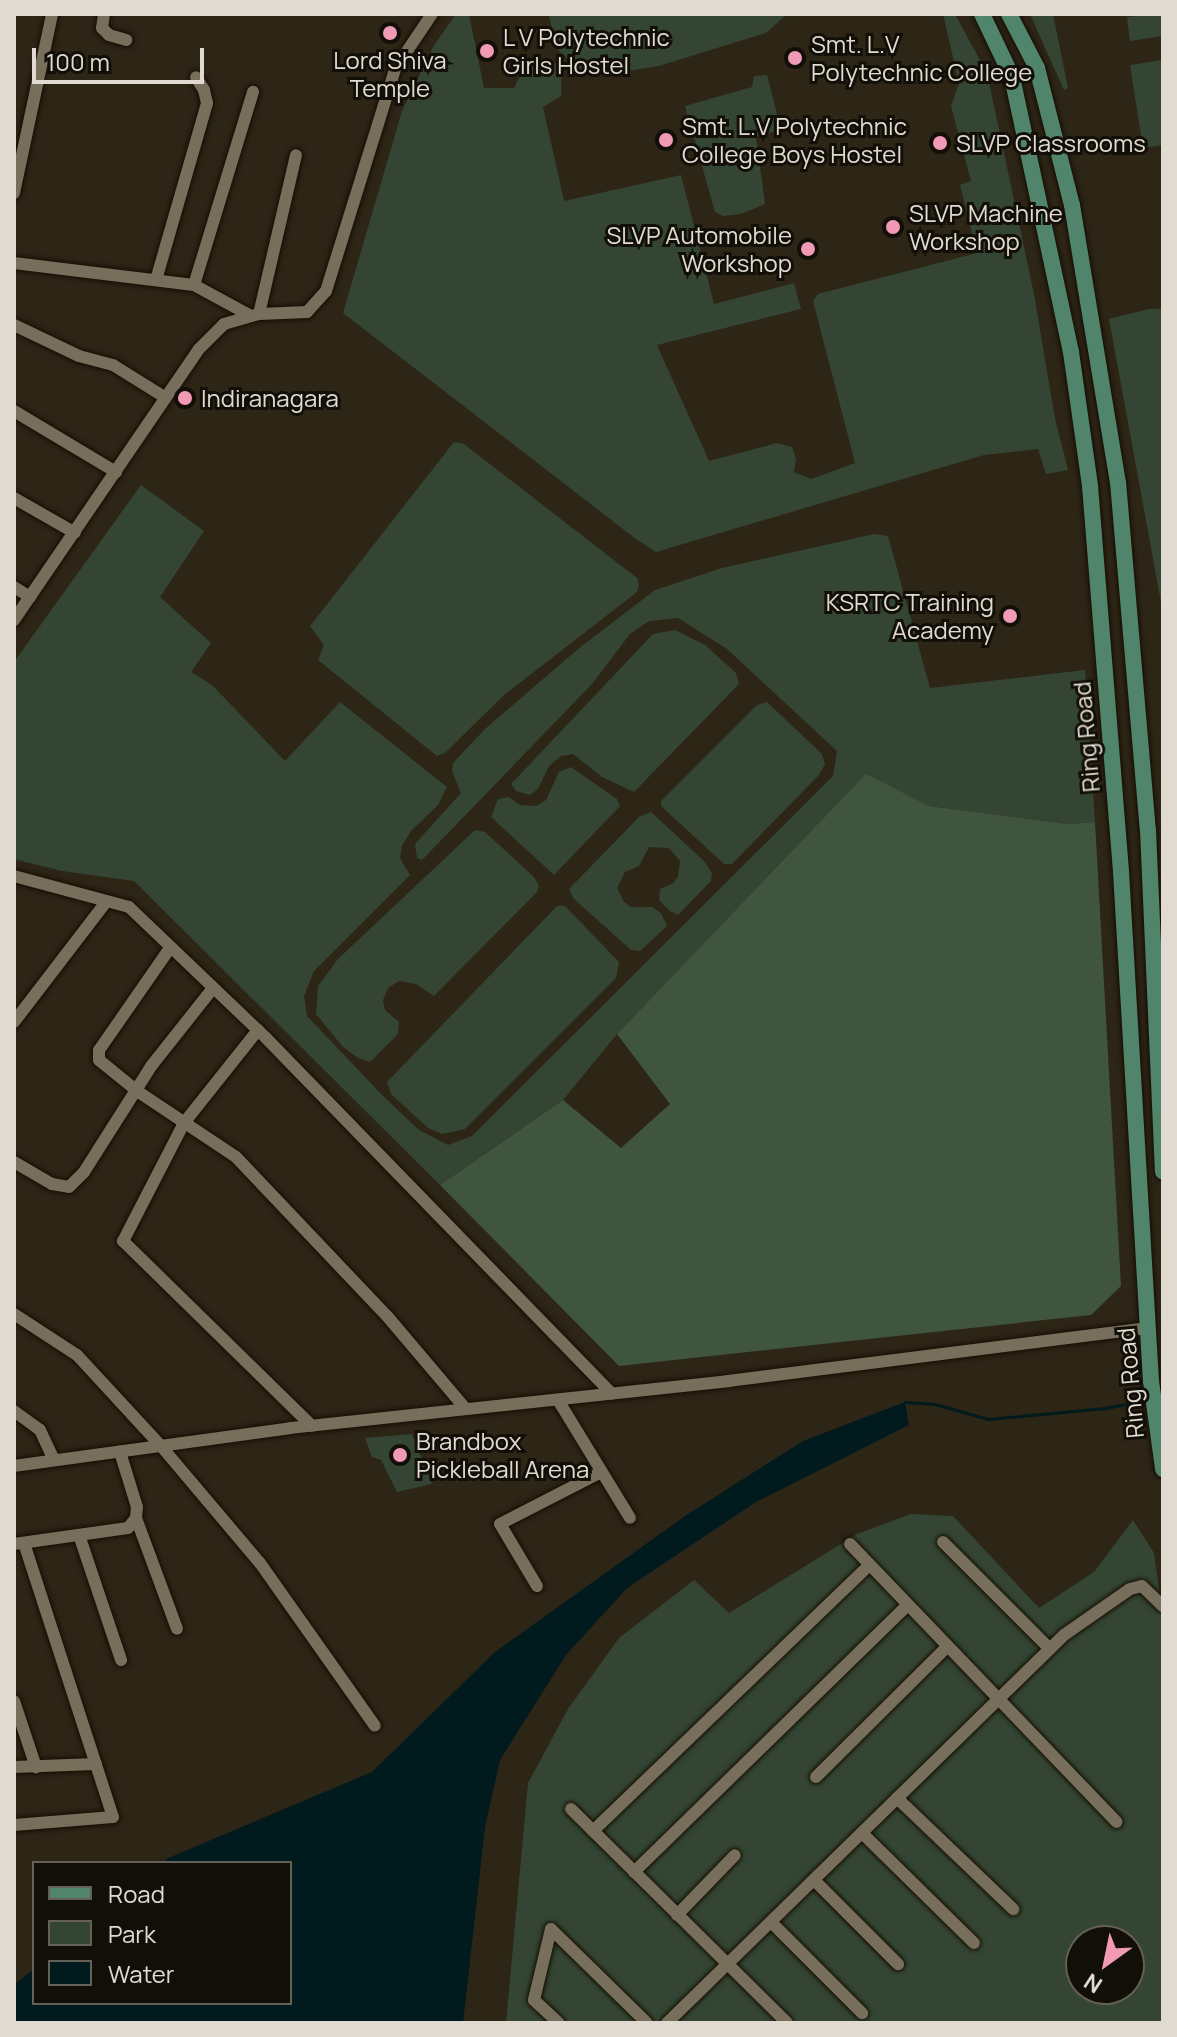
<!DOCTYPE html>
<html>
<head>
<meta charset="utf-8">
<style>
  body { margin:0 }
  #map { position:relative; width:1177px; height:2037px; overflow:hidden; background:#2d2516; font-family:Manrope,sans-serif }
  div>[style] { position:absolute }
  [style*='--x'] { left:calc(var(--x)*1px); top:calc(var(--y)*1px); width:calc(var(--w)*1px); rotate:calc(var(--a)*1deg) }
  .green>* { inset:0; background:#344633 }
  .forest>* { inset:0; background:#3f553e }
  .water>* { inset:0; background:#001a1d }
  .stream>* { height:3px; margin:-1.5px; padding:0 1.5px; transform-origin:1.5px; border-radius:1.5px; background:#001a1d }
  .roads { filter:drop-shadow(0 0 2px #150e02) drop-shadow(0 0 2px #150e02) }
  .minor>* { height:12px; margin:-6px; padding:0 6px; transform-origin:6px; border-radius:6px; background:#786e5c }
  .major>* { height:16px; margin:-8px; padding:0 8px; transform-origin:8px; border-radius:8px; background:#50856c }
  .dots>* { width:22px; height:22px; translate:-50% -50%; box-sizing:border-box; border:4px solid #120f08; border-radius:50% }
  span { translate:-50% -50%; white-space:nowrap; text-align:center; line-height:1.15; -webkit-text-stroke:6px #120f08; paint-order:stroke }
  .poi-label { font-size:24px; color:#e0dad0 }
  .left { translate:0 -50%; text-align:left }
  .right { translate:-100% -50%; text-align:right }
  .street-label { font-size:24px; color:#e0dad0 }
  .frame { position:absolute; inset:0; border:16px solid #e0dad0; pointer-events:none }
  .legend { position:absolute; left:32px; top:1861px; width:260px; height:144px; box-sizing:border-box; background:#120f08; border:2px solid #646058; margin:0; padding:10px 14px; list-style:none; font-size:24px; color:#e0dad0 }
  .legend li { display:flex; align-items:center; gap:16px; height:40px }
  .legend b { width:40px; border:2px solid #646058 }
  .north { position:absolute; left:1065px; top:1925px; width:80px; height:80px; box-sizing:border-box; background:#120f08; border:2px solid #646058; border-radius:50%; rotate:213deg; font-size:22px; font-weight:700; line-height:32px; text-align:center; color:#e0dad0 }
  .north::after { content:''; display:block; margin:auto; width:28px; height:36px; background:#f09ab5; clip-path:polygon(50% 0,100% 100%,50% 72%,0 100%) }
  .scale { position:absolute; left:32px; top:48px; width:172px; height:36px; box-sizing:border-box; border:4px solid #e0dad0; border-top:0; padding-left:10px; font-size:24px; line-height:28px; white-space:nowrap; color:#e0dad0; -webkit-text-stroke:6px #120f08; paint-order:stroke }
</style>
</head>
<body>
<div id="map">
  <div class="green">
    <div style="clip-path:polygon(456px 14px,469px 14px,484px 88px,514px 88px,526px 64px,562px 63px,561px 96px,543px 107px,564px 201px,681px 175px,714px 304px,794px 283px,801px 309px,657px 345px,709px 461px,777px 443px,792px 447px,796px 459px,794px 472px,811px 479px,855px 463px,813px 301px,818px 294px,977px 253px,960px 185px,971px 181px,951px 106px,959px 83px,943px 14px,955px 14px,987px 73px,1034px 294px,1055px 419px,1068px 470px,1046px 474px,1038px 449px,984px 455px,656px 552px,636px 539px,343px 313px,402px 111px,433px 47px)"></div>
    <div style="clip-path:polygon(548px 14px,787px 14px,766px 33px,659px 66px,608px 74px,581px 71px,559px 51px)"></div>
    <div style="clip-path:polygon(1030px 14px,1053px 14px,1068px 88px,1064px 90px)"></div>
    <div style="clip-path:polygon(1163px 14px,1163px 36px,1130px 41px,1127px 17px)"></div>
    <div style="clip-path:polygon(1163px 60px,1163px 145px,1143px 148px,1130px 65px)"></div>
    <div style="clip-path:polygon(767px 75px,781px 130px,756px 136px,765px 204px,741px 214px,723px 216px,715px 212px,685px 106px,752px 87px,754px 76px)"></div>
    <div style="clip-path:polygon(1149px 309px,1163px 309px,1163px 613px,1109px 319px)"></div>
    <div style="clip-path:polygon(454px 442px,464px 444px,637px 578px,639px 584px,637px 592px,504px 695px,445px 753px,437px 756px,318px 660px,324px 645px,310px 626px)"></div>
    <div style="clip-path:polygon(141px 485px,204px 531px,160px 597px,211px 643px,191px 672px,212px 685px,285px 761px,340px 702px,447px 787px,438px 805px,411px 831px,402px 846px,400px 858px,410px 875px,314px 971px,304px 996px,307px 1016px,383px 1096px,419px 1130px,448px 1145px,472px 1136px,833px 776px,837px 751px,727px 649px,678px 618px,649px 621px,630px 634px,592px 684px,422px 860px,417px 858px,415px 844px,461px 793px,452px 771px,453px 763px,485px 729px,578px 649px,655px 590px,722px 568px,874px 534px,888px 536px,930px 688px,1085px 670px,1095px 822px,1068px 824px,929px 806px,866px 775px,617px 1034px,563px 1100px,440px 1185px,134px 881px,62px 871px,14px 859px,14px 662px)"></div>
    <div style="clip-path:polygon(675px 630px,705px 645px,736px 673px,739px 684px,634px 792px,602px 777px,573px 754px,561px 756px,549px 766px,538px 789px,530px 795px,516px 791px,511px 784px,653px 634px)"></div>
    <div style="clip-path:polygon(767px 702px,822px 754px,825px 764px,819px 775px,732px 864px,724px 864px,661px 806px,661px 801px,757px 705px)"></div>
    <div style="clip-path:polygon(571px 767px,617px 799px,620px 806px,554px 875px,491px 817px,498px 799px,509px 797px,520px 805px,536px 806px,546px 800px,559px 772px)"></div>
    <div style="clip-path:polygon(651px 812px,704px 861px,712px 873px,711px 881px,678px 915px,670px 911px,659px 900px,660px 889px,672px 884px,678px 877px,680px 861px,669px 848px,649px 847px,639px 866px,625px 872px,617px 888px,624px 902px,631px 907px,652px 907px,661px 913px,667px 926px,640px 951px,631px 950px,573px 898px,569px 889px,639px 817px)"></div>
    <div style="clip-path:polygon(475px 830px,485px 832px,534px 877px,539px 886px,537px 892px,434px 996px,416px 984px,399px 981px,388px 988px,383px 1000px,385px 1010px,399px 1022px,398px 1034px,370px 1062px,358px 1058px,343px 1047px,316px 1014px,318px 986px,338px 959px)"></div>
    <div style="clip-path:polygon(557px 906px,565px 906px,619px 962px,616px 978px,465px 1129px,442px 1134px,428px 1128px,391px 1094px,387px 1082px)"></div>
    <div style="clip-path:polygon(412px 1434px,432px 1484px,397px 1492px,381px 1460px,372px 1457px,365px 1438px)"></div>
    <div style="clip-path:polygon(evenodd,911px 1514px,953px 1516px,1039px 1608px,1094px 1572px,1133px 1520px,1154px 1553px,1163px 1619px,1163px 2023px,506px 2023px,528px 1783px,568px 1709px,619px 1638px,694px 1580px,729px 1613px,857px 1534px,911px 1514px,1081px 1941px,1129px 1941px,1129px 1989px,1081px 1989px,1081px 1941px)"></div>
  </div>
  <div class="forest">
    <div style="clip-path:polygon(866px 774px,929px 806px,1067px 824px,1095px 822px,1121px 1286px,1091px 1315px,619px 1366px,440px 1185px,563px 1100px,621px 1148px,670px 1104px,617px 1034px)"></div>
  </div>
  <div class="water">
    <div style="clip-path:polygon(905px 1402px,909px 1425px,756px 1502px,627px 1588px,566px 1655px,500px 1760px,485px 1827px,463px 2023px,14px 2023px,14px 1985px,34px 1969px,34px 2003px,290px 2003px,290px 1863px,167px 1863px,166px 1859px,372px 1772px,495px 1652px,685px 1516px,803px 1441px)"></div>
  </div>
  <div class="stream">
    <div style="--x:905;--y:1402;--w:30;--a:4"></div>
    <div style="--x:935;--y:1404;--w:55;--a:15.8"></div>
    <div style="--x:988;--y:1419;--w:118;--a:-5.4"></div>
    <div style="--x:1105;--y:1408;--w:44;--a:-10.5"></div>
  </div>
  <div class="roads">
    <div class="minor">
      <div style="--x:104;--y:14;--w:14;--a:98"></div>
      <div style="--x:102;--y:28;--w:10;--a:45"></div>
      <div style="--x:109;--y:35;--w:18;--a:16"></div>
      <div style="--x:14;--y:193;--w:183;--a:-78"></div>
      <div style="--x:14;--y:263;--w:181;--a:7"></div>
      <div style="--x:194;--y:285;--w:65;--a:28.5"></div>
      <div style="--x:156;--y:280;--w:184;--a:-73.9"></div>
      <div style="--x:207;--y:103;--w:13;--a:-103"></div>
      <div style="--x:204;--y:90;--w:15;--a:-122"></div>
      <div style="--x:194;--y:285;--w:202;--a:-73"></div>
      <div style="--x:259;--y:314;--w:163;--a:-76.9"></div>
      <div style="--x:14;--y:325;--w:72;--a:25.5"></div>
      <div style="--x:79;--y:356;--w:35;--a:15"></div>
      <div style="--x:113;--y:365;--w:62;--a:31.9"></div>
      <div style="--x:14;--y:411;--w:119;--a:30.9"></div>
      <div style="--x:14;--y:498;--w:70;--a:29.8"></div>
      <div style="--x:14;--y:587;--w:19;--a:32"></div>
      <div style="--x:14;--y:620;--w:328;--a:-55.7"></div>
      <div style="--x:199;--y:349;--w:35;--a:-45"></div>
      <div style="--x:224;--y:324;--w:36;--a:-16"></div>
      <div style="--x:259;--y:314;--w:48;--a:-2.4"></div>
      <div style="--x:307;--y:312;--w:28;--a:-48"></div>
      <div style="--x:326;--y:291;--w:232;--a:-72.7"></div>
      <div style="--x:395;--y:69;--w:66;--a:-56.1"></div>
      <div style="--x:14;--y:876;--w:119;--a:15.1"></div>
      <div style="--x:129;--y:907;--w:190;--a:43.7"></div>
      <div style="--x:266;--y:1038;--w:496;--a:45.8"></div>
      <div style="--x:170;--y:948;--w:124;--a:124.8"></div>
      <div style="--x:99;--y:1050;--w:10;--a:90"></div>
      <div style="--x:99;--y:1060;--w:49;--a:39.2"></div>
      <div style="--x:137;--y:1091;--w:119;--a:33.7"></div>
      <div style="--x:236;--y:1157;--w:219;--a:46.5"></div>
      <div style="--x:387;--y:1316;--w:122;--a:49.7"></div>
      <div style="--x:14;--y:1022;--w:151;--a:-52.5"></div>
      <div style="--x:258;--y:1030;--w:119;--a:128.5"></div>
      <div style="--x:184;--y:1123;--w:133;--a:117.3"></div>
      <div style="--x:123;--y:1241;--w:264;--a:44.4"></div>
      <div style="--x:14;--y:1162;--w:44;--a:30.1"></div>
      <div style="--x:52;--y:1184;--w:17;--a:10"></div>
      <div style="--x:69;--y:1187;--w:21;--a:-45"></div>
      <div style="--x:84;--y:1172;--w:127;--a:-57.6"></div>
      <div style="--x:152;--y:1065;--w:98;--a:-51.6"></div>
      <div style="--x:14;--y:1314;--w:75;--a:33.1"></div>
      <div style="--x:77;--y:1355;--w:124;--a:47.3"></div>
      <div style="--x:161;--y:1446;--w:153;--a:49.8"></div>
      <div style="--x:260;--y:1563;--w:199;--a:54.8"></div>
      <div style="--x:558;--y:1400;--w:138;--a:58.6"></div>
      <div style="--x:14;--y:1411;--w:32;--a:36"></div>
      <div style="--x:40;--y:1430;--w:33;--a:65"></div>
      <div style="--x:14;--y:1466;--w:279;--a:-7.8"></div>
      <div style="--x:290;--y:1428;--w:441;--a:-6.1"></div>
      <div style="--x:728;--y:1381;--w:424;--a:-7.2"></div>
      <div style="--x:136;--y:1518;--w:118;--a:69.7"></div>
      <div style="--x:79;--y:1535;--w:132;--a:71.4"></div>
      <div style="--x:943;--y:1542;--w:151;--a:45"></div>
      <div style="--x:14;--y:1544;--w:115;--a:-8"></div>
      <div style="--x:128;--y:1528;--w:13;--a:-51"></div>
      <div style="--x:136;--y:1518;--w:11;--a:-85"></div>
      <div style="--x:137;--y:1507;--w:58;--a:-107.2"></div>
      <div style="--x:850;--y:1544;--w:385;--a:46.2"></div>
      <div style="--x:537;--y:1586;--w:72;--a:-120.8"></div>
      <div style="--x:500;--y:1524;--w:114;--a:-27.2"></div>
      <div style="--x:14;--y:1701;--w:70;--a:71.6"></div>
      <div style="--x:14;--y:1767;--w:82;--a:-2.1"></div>
      <div style="--x:816;--y:1777;--w:183;--a:-44.8"></div>
      <div style="--x:897;--y:1798;--w:161;--a:43.7"></div>
      <div style="--x:571;--y:1809;--w:304;--a:44.7"></div>
      <div style="--x:14;--y:1825;--w:99;--a:-4.6"></div>
      <div style="--x:113;--y:1817;--w:288;--a:-108"></div>
      <div style="--x:593;--y:1831;--w:383;--a:-43.9"></div>
      <div style="--x:862;--y:1833;--w:157;--a:44.5"></div>
      <div style="--x:634;--y:1872;--w:380;--a:-44.3"></div>
      <div style="--x:814;--y:1880;--w:119;--a:45"></div>
      <div style="--x:677;--y:1915;--w:83;--a:-46"></div>
      <div style="--x:771;--y:1922;--w:129;--a:45"></div>
      <div style="--x:551;--y:1929;--w:134;--a:44.4"></div>
      <div style="--x:551;--y:1929;--w:73;--a:103.5"></div>
      <div style="--x:534;--y:2000;--w:34;--a:43"></div>
      <div style="--x:667;--y:2023;--w:555;--a:-44.34"></div>
      <div style="--x:1064;--y:1635;--w:80;--a:-34.9"></div>
      <div style="--x:1130;--y:1589;--w:12;--a:-14"></div>
      <div style="--x:1142;--y:1586;--w:29;--a:44"></div>
    </div>
    <div class="major">
      <div style="--x:982;--y:14;--w:70;--a:64.5"></div>
      <div style="--x:1012;--y:77;--w:281;--a:77.9"></div>
      <div style="--x:1071;--y:352;--w:135;--a:81.9"></div>
      <div style="--x:1090;--y:486;--w:387;--a:85.4"></div>
      <div style="--x:1121;--y:872;--w:510;--a:86.63"></div>
      <div style="--x:1151;--y:1381;--w:89;--a:82.2"></div>
      <div style="--x:1009;--y:14;--w:61;--a:62.6"></div>
      <div style="--x:1037;--y:68;--w:141;--a:75.7"></div>
      <div style="--x:1072;--y:205;--w:281;--a:80.6"></div>
      <div style="--x:1118;--y:482;--w:349;--a:85.1"></div>
      <div style="--x:1148;--y:830;--w:342;--a:87.5"></div>
    </div>
  </div>
  <div class="dots">
    <div style="left:390px;top:33px;background:#f09ab5"></div>
    <div style="left:487px;top:51px;background:#f09ab5"></div>
    <div style="left:795px;top:58px;background:#f09ab5"></div>
    <div style="left:666px;top:140px;background:#f09ab5"></div>
    <div style="left:940px;top:143px;background:#f09ab5"></div>
    <div style="left:893px;top:227px;background:#f09ab5"></div>
    <div style="left:808px;top:249px;background:#f09ab5"></div>
    <div style="left:185px;top:398px;background:#f09ab5"></div>
    <div style="left:1010px;top:616px;background:#f09ab5"></div>
    <div style="left:400px;top:1455px;background:#f09ab5"></div>
  </div>
  <div class="poi-label">
    <span class="left" style="left:503px;top:51px">L V Polytechnic<br>Girls Hostel</span>
    <span class="left" style="left:811px;top:58px">Smt. L.V<br>Polytechnic College</span>
    <span style="left:390px;top:74px">Lord Shiva<br>Temple</span>
    <span class="left" style="left:682px;top:140px">Smt. L.V Polytechnic<br>College Boys Hostel</span>
    <span class="left" style="left:956px;top:143px">SLVP Classrooms</span>
    <span class="left" style="left:909px;top:227px">SLVP Machine<br>Workshop</span>
    <span class="right" style="left:792px;top:249px">SLVP Automobile<br>Workshop</span>
    <span class="left" style="left:201px;top:398px">Indiranagara</span>
    <span class="right" style="left:994px;top:616px">KSRTC Training<br>Academy</span>
    <span class="left" style="left:416px;top:1455px">Brandbox<br>Pickleball Arena</span>
  </div>
  <div class="street-label">
    <span style="left:1086px;top:737px;rotate:-95deg">Ring Road</span>
    <span style="left:1130px;top:1383px;rotate:-95deg">Ring Road</span>
  </div>
  <div class="frame"></div>
  <ul class="legend">
  <li><b style="height:10px;background:#50856c"></b>Road</li>
  <li><b style="height:22px;background:#344633"></b>Park</li>
  <li><b style="height:22px;background:#001a1d"></b>Water</li>
  </ul>
  <div class="north">N</div>
  <div class="scale">100 m</div>
</div>
</body>
</html>
